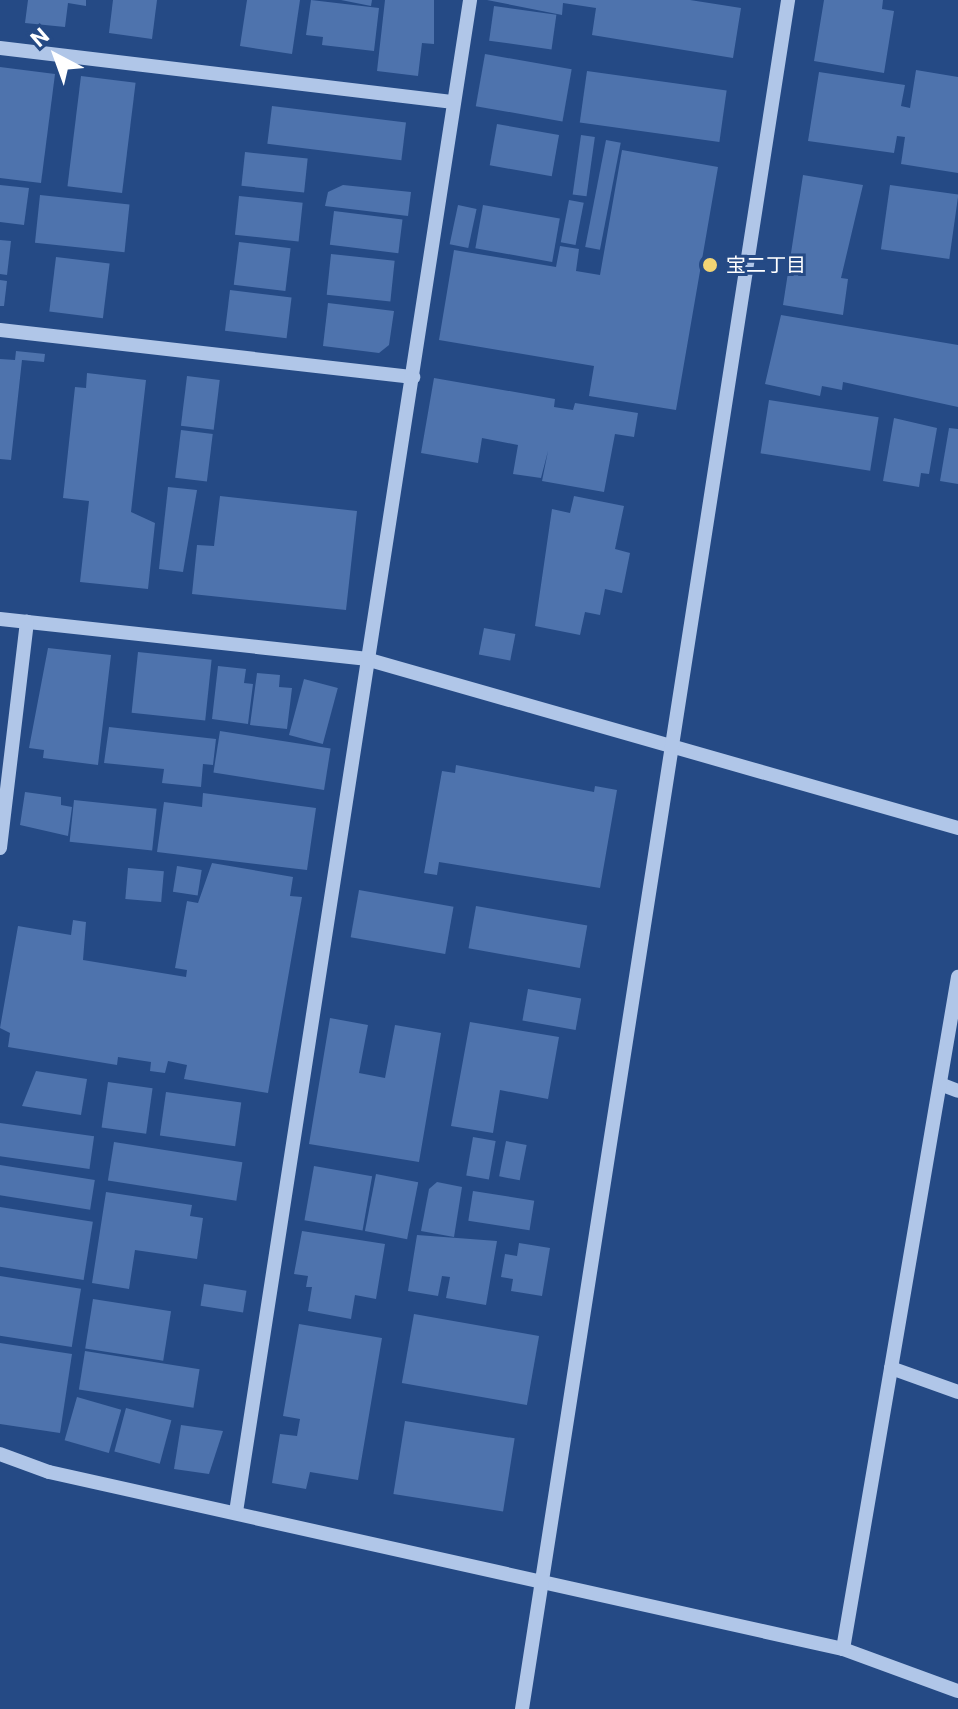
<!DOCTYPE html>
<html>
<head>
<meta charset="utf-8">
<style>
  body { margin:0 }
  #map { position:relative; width:958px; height:1709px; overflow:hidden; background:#254a85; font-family:Roboto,"Noto Sans JP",sans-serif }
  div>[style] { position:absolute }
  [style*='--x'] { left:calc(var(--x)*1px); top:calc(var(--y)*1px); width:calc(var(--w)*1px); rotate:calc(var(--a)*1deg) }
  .building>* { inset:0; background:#4e73ad; transform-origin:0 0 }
  .minor>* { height:14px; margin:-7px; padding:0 7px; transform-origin:7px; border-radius:7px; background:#b0c6e8 }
  .dots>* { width:22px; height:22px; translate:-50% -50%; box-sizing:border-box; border:4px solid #254a85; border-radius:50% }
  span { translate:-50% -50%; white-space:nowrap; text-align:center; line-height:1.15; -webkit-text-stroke:6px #254a85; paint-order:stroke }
  .poi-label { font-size:20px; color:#fff }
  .left { translate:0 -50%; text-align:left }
  .north { position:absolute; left:16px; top:16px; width:80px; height:80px; -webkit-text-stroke:6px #254a85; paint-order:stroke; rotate:319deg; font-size:22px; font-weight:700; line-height:32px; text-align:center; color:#fff }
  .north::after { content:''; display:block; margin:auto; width:28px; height:36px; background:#fff; clip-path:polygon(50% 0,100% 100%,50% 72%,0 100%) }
</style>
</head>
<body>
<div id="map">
  <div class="building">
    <div style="clip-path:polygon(28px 0,86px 0,86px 6px,68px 3px,65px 27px,25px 23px)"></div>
    <div style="clip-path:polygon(113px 0,157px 0,152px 39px,109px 33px)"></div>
    <div style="clip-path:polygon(247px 0,300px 0,292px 54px,240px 46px)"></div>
    <div style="clip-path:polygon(311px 0,379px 8px,374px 51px,322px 45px,323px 37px,306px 35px)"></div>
    <div style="clip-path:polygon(341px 0,372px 0,371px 6px)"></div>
    <div style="clip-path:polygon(385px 0,434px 0,434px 44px,422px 43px,418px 76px,377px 71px)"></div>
    <div style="clip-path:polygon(487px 0,690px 0,741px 8px,733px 58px,592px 35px,596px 8px,563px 3px,562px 15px)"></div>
    <div style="clip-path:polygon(824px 0,883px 0,882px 9px,894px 11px,884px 73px,814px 61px)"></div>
    <div style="left:494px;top:6px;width:63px;height:35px;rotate:8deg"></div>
    <div style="left:485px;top:54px;width:88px;height:53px;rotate:10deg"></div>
    <div style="clip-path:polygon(0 67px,55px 74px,41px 183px,0 178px)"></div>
    <div style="clip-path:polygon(916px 70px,958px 77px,958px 173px,901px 164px,905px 137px,897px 136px,894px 153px,808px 141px,819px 72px,905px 85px,901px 106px,910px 108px)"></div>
    <div style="left:587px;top:71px;width:141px;height:52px;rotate:8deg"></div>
    <div style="left:81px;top:76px;width:55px;height:111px;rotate:7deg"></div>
    <div style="left:272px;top:106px;width:135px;height:38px;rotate:7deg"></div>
    <div style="left:497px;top:124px;width:63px;height:42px;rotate:10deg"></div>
    <div style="left:581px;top:135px;width:14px;height:60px;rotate:8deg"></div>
    <div style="left:606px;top:140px;width:15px;height:109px;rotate:11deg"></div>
    <div style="clip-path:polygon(622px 150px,718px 167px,676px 410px,589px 396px,594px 366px,439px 340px,454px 250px,556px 267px,560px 246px,579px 249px,576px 271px,600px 275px)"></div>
    <div style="left:245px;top:152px;width:63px;height:34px;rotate:6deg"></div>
    <div style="clip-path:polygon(803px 175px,863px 185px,841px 278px,848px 279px,843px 315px,783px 305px)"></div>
    <div style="clip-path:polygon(0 185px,29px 188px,24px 225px,0 222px)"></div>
    <div style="clip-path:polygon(343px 185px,411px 192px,408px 216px,325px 206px,328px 192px)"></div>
    <div style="left:890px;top:185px;width:69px;height:65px;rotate:8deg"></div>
    <div style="left:40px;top:195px;width:90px;height:48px;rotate:6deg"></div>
    <div style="left:239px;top:196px;width:64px;height:39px;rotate:6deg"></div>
    <div style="left:569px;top:200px;width:15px;height:43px;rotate:11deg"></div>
    <div style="left:458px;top:205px;width:19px;height:40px;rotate:12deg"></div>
    <div style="left:483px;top:205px;width:78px;height:44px;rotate:10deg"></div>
    <div style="left:334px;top:211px;width:69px;height:34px;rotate:7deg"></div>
    <div style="clip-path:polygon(0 240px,11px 241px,7px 275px,0 274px)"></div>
    <div style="left:239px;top:242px;width:52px;height:43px;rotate:7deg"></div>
    <div style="left:331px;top:254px;width:64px;height:41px;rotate:6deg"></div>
    <div style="left:56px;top:257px;width:54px;height:55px;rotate:7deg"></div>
    <div style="clip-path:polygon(0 280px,7px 281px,4px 306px,0 306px)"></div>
    <div style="left:230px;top:290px;width:62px;height:41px;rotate:7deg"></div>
    <div style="clip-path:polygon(328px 303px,394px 311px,389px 345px,379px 353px,323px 346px)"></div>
    <div style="clip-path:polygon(781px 315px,958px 345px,958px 407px,843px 382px,842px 390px,822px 386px,820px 396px,765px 384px)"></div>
    <div style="clip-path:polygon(16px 351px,45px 354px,44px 362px,22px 360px,11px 460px,0 459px,0 359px,15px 360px)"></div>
    <div style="clip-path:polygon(87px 373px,146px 380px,131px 512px,155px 523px,148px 589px,80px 582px,89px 501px,63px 498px,75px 387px,86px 388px)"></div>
    <div style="left:187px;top:376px;width:33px;height:50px;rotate:7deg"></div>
    <div style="clip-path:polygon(434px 378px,555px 399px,554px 407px,573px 410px,575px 403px,638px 413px,634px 437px,615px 434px,604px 492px,542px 481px,548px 451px,541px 478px,513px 474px,518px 445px,482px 438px,478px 463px,421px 453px)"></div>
    <div style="left:769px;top:400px;width:111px;height:54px;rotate:9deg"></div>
    <div style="clip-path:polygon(894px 418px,937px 428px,929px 474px,921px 473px,919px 487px,883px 481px)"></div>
    <div style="clip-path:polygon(949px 428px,958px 429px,958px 484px,940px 481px)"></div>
    <div style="left:181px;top:430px;width:32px;height:48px;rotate:7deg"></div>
    <div style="clip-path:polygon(168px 487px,197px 490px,183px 572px,159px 569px)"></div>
    <div style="clip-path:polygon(220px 496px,357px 511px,346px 610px,192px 594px,197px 545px,214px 546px)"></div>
    <div style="clip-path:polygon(574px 496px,624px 506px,615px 549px,630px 553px,622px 593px,605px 589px,600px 615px,585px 612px,580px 635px,535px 626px,552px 509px,570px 513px)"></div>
    <div style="left:484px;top:628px;width:32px;height:27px;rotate:11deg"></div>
    <div style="clip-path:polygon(48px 648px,111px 655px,98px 765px,43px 758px,44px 750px,29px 748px)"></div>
    <div style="left:138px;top:652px;width:74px;height:61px;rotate:6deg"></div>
    <div style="clip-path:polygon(218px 666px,246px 669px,244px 683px,253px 684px,248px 724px,212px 719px)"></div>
    <div style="clip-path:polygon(257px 673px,280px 675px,279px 687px,292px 688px,287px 729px,250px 725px)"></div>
    <div style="left:304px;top:679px;width:35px;height:58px;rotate:15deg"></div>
    <div style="clip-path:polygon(109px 727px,216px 739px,213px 765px,203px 764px,201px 787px,162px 783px,164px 769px,104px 763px)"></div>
    <div style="left:220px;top:731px;width:112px;height:42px;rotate:9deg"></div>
    <div style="clip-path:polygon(456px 765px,594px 792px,595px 786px,617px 790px,600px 888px,439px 862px,437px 875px,424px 873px,442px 771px,455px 773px)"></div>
    <div style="clip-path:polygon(25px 792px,61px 797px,61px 805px,72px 807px,68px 836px,20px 825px)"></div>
    <div style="clip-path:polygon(203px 793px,316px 808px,307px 870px,157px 852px,164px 802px,202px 807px)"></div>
    <div style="left:74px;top:800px;width:83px;height:42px;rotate:6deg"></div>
    <div style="clip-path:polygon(212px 863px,293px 877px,290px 896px,302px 897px,268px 1093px,184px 1079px,187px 1065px,168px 1061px,165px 1073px,150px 1071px,151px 1062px,118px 1057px,117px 1065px,8px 1047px,10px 1033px,0 1028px,18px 926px,71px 935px,73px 920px,86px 922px,83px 960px,186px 977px,187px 970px,175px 968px,187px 901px,198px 903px)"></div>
    <div style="left:177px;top:866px;width:25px;height:26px;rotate:9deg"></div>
    <div style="left:128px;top:868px;width:36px;height:31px;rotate:5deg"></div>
    <div style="left:359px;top:890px;width:96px;height:48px;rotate:10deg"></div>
    <div style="left:476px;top:906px;width:113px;height:43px;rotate:10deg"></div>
    <div style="left:528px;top:989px;width:54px;height:32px;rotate:10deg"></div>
    <div style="clip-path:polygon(330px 1018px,368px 1025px,359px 1073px,385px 1078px,395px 1025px,441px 1033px,419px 1162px,309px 1144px)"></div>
    <div style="clip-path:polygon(470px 1022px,559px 1037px,548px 1099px,500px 1090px,493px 1133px,451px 1126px)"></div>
    <div style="clip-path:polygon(36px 1071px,87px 1079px,81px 1115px,22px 1106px)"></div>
    <div style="left:108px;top:1082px;width:45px;height:46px;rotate:8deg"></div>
    <div style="left:166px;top:1092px;width:76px;height:44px;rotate:8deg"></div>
    <div style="left:0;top:1123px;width:95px;height:33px;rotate:8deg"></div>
    <div style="left:473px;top:1137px;width:23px;height:39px;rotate:10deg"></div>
    <div style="left:506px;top:1141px;width:21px;height:36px;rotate:11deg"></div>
    <div style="left:114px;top:1142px;width:130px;height:39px;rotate:9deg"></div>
    <div style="left:0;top:1165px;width:96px;height:30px;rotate:9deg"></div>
    <div style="left:314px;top:1166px;width:59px;height:55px;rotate:10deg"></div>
    <div style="left:376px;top:1174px;width:43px;height:58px;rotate:11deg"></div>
    <div style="clip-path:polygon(437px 1182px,462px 1187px,454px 1237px,421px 1231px,429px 1189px)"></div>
    <div style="left:473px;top:1191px;width:62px;height:30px;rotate:9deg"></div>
    <div style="clip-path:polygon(106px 1192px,192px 1205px,190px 1216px,203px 1218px,197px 1259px,135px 1250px,129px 1289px,92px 1283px)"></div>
    <div style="left:0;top:1207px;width:94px;height:59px;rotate:9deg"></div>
    <div style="clip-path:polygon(302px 1231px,385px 1244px,376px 1299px,355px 1295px,351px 1319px,308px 1311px,312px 1287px,306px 1287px,308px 1276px,294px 1274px)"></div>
    <div style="clip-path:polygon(417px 1235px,497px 1241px,486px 1305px,446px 1298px,450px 1277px,442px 1276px,438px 1296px,408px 1291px)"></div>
    <div style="clip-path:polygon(519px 1243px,550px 1248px,542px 1296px,511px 1291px,513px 1279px,501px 1277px,505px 1254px,517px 1256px)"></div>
    <div style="left:0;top:1276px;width:82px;height:59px;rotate:9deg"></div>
    <div style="left:204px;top:1284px;width:43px;height:22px;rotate:9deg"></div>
    <div style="left:93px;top:1299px;width:79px;height:50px;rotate:9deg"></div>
    <div style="left:414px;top:1314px;width:127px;height:70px;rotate:10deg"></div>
    <div style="clip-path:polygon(299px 1324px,382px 1338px,358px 1480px,310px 1472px,306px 1489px,272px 1483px,280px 1434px,297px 1436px,300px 1419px,283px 1416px)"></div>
    <div style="clip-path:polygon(0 1343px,72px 1354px,60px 1433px,0 1424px)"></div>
    <div style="left:85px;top:1351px;width:116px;height:39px;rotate:9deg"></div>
    <div style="left:77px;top:1397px;width:46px;height:45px;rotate:16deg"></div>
    <div style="left:126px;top:1408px;width:47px;height:45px;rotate:15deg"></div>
    <div style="left:405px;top:1421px;width:111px;height:74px;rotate:9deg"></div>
    <div style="clip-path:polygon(181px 1425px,223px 1431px,209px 1474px,174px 1469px)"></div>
  </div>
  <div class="minor">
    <div style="--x:0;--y:48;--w:457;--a:6.8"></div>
    <div style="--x:0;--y:330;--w:416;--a:6.5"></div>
    <div style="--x:0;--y:619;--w:368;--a:6.2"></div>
    <div style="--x:366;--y:659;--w:616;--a:15.93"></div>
    <div style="--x:0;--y:848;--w:228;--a:-83.2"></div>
    <div style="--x:940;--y:1084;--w:19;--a:21"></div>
    <div style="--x:891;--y:1368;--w:71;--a:19.7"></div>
    <div style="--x:0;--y:1454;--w:52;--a:20.2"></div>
    <div style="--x:49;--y:1472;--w:813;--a:12.57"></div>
    <div style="--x:843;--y:1649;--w:122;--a:20.1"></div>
    <div style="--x:236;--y:1512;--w:1530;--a:-81.2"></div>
    <div style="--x:843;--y:1649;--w:682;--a:-80.29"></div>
    <div style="--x:522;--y:1709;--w:1730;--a:-81.15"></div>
  </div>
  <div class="dots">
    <div style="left:710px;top:265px;background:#f2d474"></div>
  </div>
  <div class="poi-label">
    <span class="left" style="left:726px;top:265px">宝二丁目</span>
  </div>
  <div class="north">N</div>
</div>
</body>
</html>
